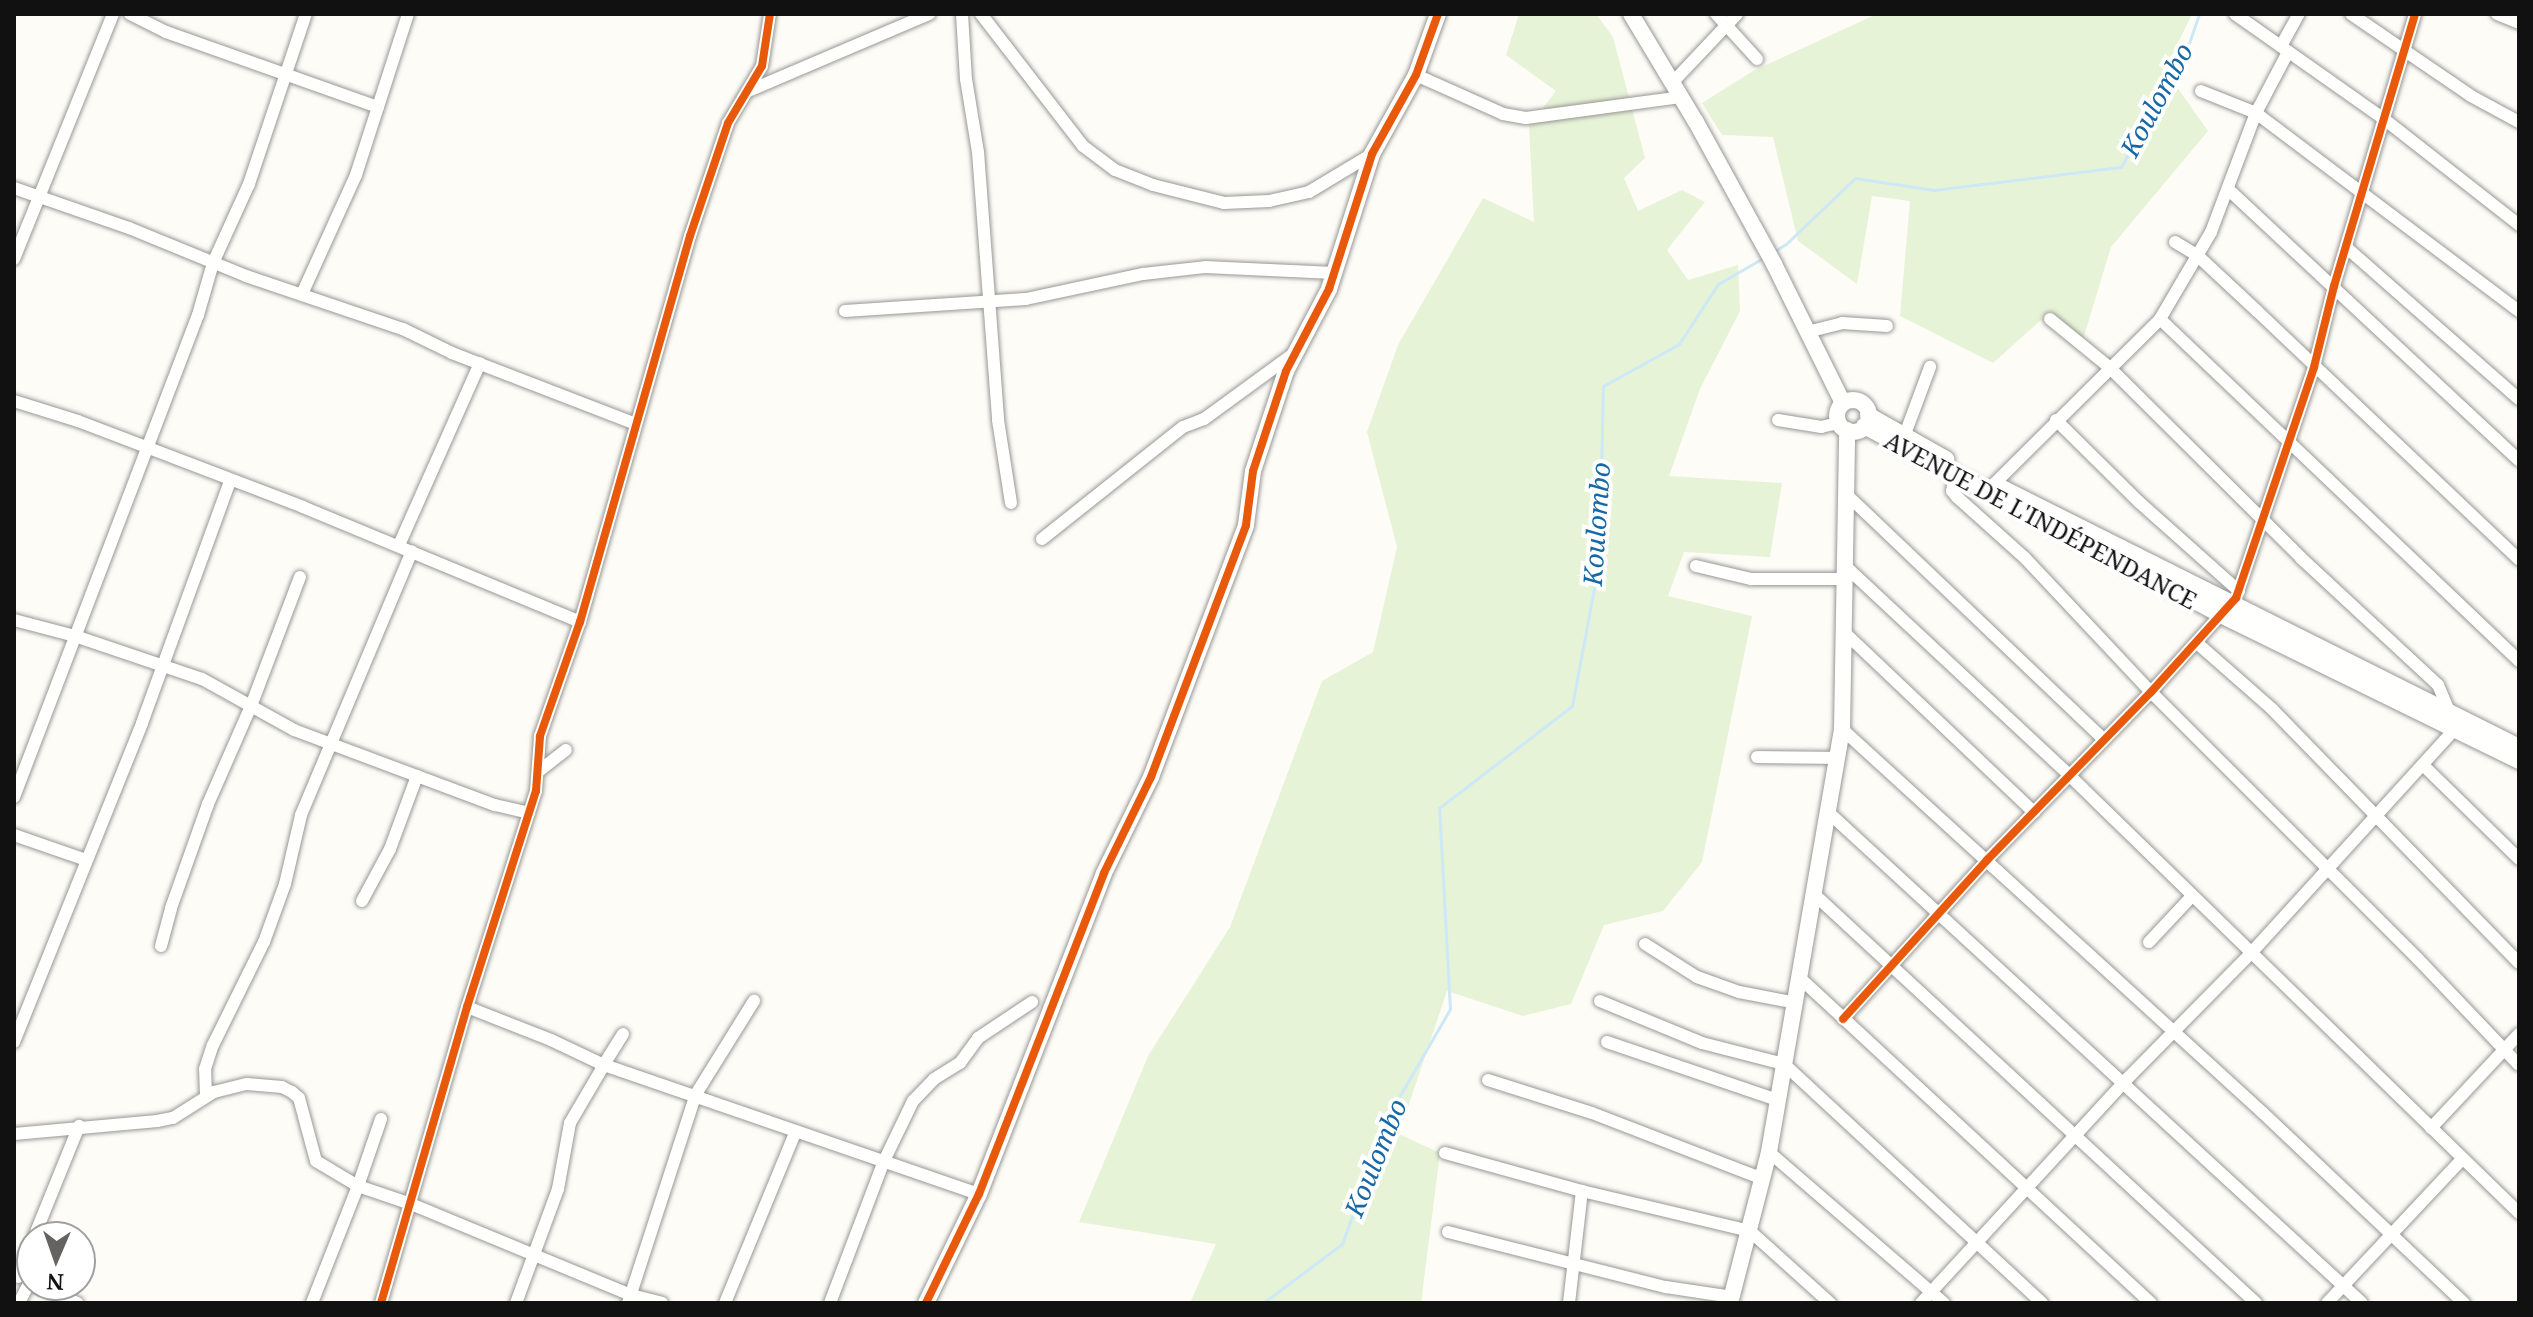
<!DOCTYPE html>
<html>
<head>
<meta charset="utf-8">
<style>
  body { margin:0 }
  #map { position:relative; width:2533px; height:1317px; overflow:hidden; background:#fdfcf7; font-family:"Noto Serif",serif }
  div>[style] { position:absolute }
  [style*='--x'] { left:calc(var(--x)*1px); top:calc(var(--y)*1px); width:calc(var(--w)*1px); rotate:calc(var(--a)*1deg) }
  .green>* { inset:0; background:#e7f3d7 }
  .stream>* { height:3px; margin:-1.5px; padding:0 1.5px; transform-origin:1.5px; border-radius:1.5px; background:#cde8f7 }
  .roads { filter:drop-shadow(0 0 2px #979795) drop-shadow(0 0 2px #979795) }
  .minor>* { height:12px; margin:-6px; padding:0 6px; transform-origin:6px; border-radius:6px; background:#fffffe }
  .tertiary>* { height:16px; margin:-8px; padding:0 8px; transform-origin:8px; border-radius:8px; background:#fffffe }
  .tertiary>.ring { margin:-8px; padding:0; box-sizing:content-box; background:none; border:16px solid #fffffe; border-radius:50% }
  .cycleway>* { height:8px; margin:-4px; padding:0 4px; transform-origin:4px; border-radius:4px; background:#e8590c }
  span { translate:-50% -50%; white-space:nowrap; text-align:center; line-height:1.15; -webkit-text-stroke:8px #fff; paint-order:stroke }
  .street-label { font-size:24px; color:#111 }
  .water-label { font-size:26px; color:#1768a6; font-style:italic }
  .frame { position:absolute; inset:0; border:16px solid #111; pointer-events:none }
  .north { position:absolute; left:16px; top:1221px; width:80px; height:80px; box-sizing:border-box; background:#fff; border:2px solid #a0a0a0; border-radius:50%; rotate:182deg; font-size:22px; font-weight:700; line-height:32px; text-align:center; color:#111 }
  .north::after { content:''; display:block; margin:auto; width:28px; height:36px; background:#646362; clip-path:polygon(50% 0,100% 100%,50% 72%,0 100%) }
</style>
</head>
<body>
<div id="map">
  <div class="green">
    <div style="clip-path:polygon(1519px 14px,1596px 14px,1613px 37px,1645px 158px,1624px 178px,1638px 211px,1682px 190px,1705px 202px,1667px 250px,1688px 280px,1738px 265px,1740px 311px,1700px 389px,1669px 476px,1782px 483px,1770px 557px,1684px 552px,1668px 596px,1752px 616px,1702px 862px,1663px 911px,1604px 925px,1571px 1004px,1523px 1016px,1447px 991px,1399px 1134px,1440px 1153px,1421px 1303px,1190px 1303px,1216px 1244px,1079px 1222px,1148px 1056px,1230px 927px,1322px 681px,1373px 652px,1397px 547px,1367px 432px,1398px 345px,1483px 198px,1534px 222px,1529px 126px,1556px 91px,1506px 55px)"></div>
    <div style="clip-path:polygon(1877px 14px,2192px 14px,2165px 70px,2208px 131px,2111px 247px,2081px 346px,2041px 320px,1993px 363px,1900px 316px,1910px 201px,1872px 196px,1857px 284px,1798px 241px,1773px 137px,1722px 135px,1702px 103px,1753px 71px)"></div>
  </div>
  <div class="stream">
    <div style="--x:1773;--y:252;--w:15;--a:-32"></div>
    <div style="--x:1786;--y:244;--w:95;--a:-43.7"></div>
    <div style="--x:1855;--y:178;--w:80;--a:8.6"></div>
    <div style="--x:1934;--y:190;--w:188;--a:-7"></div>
    <div style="--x:2121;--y:167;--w:135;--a:-60.8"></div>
    <div style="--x:2187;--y:49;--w:37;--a:-71"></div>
    <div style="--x:1263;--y:1303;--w:99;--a:-36.8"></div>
    <div style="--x:1342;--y:1244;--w:136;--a:-70.2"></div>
    <div style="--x:1388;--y:1116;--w:124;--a:-59.9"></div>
    <div style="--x:1450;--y:1009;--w:201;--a:-93.1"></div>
    <div style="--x:1439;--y:808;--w:168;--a:-37.5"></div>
    <div style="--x:1572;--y:706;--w:147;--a:-79.4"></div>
    <div style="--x:1599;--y:562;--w:176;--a:-88.7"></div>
    <div style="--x:1603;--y:386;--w:87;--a:-28.9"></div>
    <div style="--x:1679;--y:344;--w:72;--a:-57"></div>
    <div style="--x:1718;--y:284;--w:52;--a:-30"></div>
  </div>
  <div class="roads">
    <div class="minor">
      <div style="--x:130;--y:14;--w:40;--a:26.6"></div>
      <div style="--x:166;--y:32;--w:225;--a:19.5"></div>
      <div style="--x:962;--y:14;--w:65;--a:86.5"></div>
      <div style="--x:966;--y:79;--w:74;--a:80.7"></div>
      <div style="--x:978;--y:152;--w:269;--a:85.7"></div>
      <div style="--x:998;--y:420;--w:84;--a:81.1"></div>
      <div style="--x:981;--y:14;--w:167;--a:52.3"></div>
      <div style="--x:1083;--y:146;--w:40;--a:37"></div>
      <div style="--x:1115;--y:170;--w:41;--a:21.5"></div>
      <div style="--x:1153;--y:185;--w:73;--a:14.2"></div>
      <div style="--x:1224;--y:203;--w:45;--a:-2.5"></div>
      <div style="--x:1269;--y:201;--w:41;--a:-12.7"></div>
      <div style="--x:1309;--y:192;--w:74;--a:-31.1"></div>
      <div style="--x:1716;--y:14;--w:61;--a:47.7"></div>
      <div style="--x:2235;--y:14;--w:182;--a:35.2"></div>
      <div style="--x:2384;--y:119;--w:172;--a:38.1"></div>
      <div style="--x:2351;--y:14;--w:145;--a:34.3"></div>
      <div style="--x:2471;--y:96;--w:55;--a:28.4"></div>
      <div style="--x:2497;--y:14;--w:24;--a:22"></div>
      <div style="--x:2281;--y:46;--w:37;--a:-61"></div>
      <div style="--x:1416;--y:75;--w:95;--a:24.1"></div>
      <div style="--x:1503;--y:114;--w:23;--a:10"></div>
      <div style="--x:1526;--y:118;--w:156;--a:-7.7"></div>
      <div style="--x:1673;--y:82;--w:93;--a:-46.7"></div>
      <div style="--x:751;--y:90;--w:194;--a:-23.1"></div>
      <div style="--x:2201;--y:91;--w:59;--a:21.8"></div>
      <div style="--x:2256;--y:113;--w:329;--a:37"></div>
      <div style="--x:14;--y:188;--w:122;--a:19.2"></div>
      <div style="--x:129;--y:228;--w:126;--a:22.3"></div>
      <div style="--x:246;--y:276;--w:166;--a:18.7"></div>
      <div style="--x:403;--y:329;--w:55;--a:26.1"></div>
      <div style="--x:452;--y:353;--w:197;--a:21.1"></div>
      <div style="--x:2229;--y:190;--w:396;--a:43"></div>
      <div style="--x:2175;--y:242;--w:27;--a:31"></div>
      <div style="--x:2198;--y:256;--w:81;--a:43"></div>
      <div style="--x:2257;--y:311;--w:361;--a:43.5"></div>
      <div style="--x:2347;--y:248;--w:229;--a:41.3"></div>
      <div style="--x:14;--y:259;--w:264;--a:-68"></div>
      <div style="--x:302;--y:294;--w:131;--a:-65.6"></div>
      <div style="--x:356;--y:175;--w:169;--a:-72.1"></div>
      <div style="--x:845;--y:311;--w:181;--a:-3.8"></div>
      <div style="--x:1026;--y:299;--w:120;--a:-12.1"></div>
      <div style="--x:1143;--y:274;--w:62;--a:-6.4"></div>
      <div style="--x:1205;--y:267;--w:129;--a:2.7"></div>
      <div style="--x:2050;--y:319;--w:77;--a:39.2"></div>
      <div style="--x:2110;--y:368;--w:269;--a:44.8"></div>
      <div style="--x:2301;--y:558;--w:187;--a:42.8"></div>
      <div style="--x:2438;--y:685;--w:28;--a:67"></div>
      <div style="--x:2160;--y:319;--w:496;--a:43.6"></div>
      <div style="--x:1807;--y:332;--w:36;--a:-14"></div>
      <div style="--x:1842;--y:323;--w:45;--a:3.8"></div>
      <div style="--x:14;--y:401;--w:67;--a:17.4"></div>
      <div style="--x:78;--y:421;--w:241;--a:20.9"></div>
      <div style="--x:303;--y:507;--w:300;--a:22.5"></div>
      <div style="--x:1778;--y:420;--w:44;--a:9.2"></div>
      <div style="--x:1821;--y:427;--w:18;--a:-13"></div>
      <div style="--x:2056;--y:420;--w:117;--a:44.7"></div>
      <div style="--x:2139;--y:502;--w:134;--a:41.7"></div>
      <div style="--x:1904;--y:437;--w:75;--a:-69.6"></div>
      <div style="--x:1955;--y:476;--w:15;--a:101"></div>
      <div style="--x:1952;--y:491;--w:8;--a:50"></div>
      <div style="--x:1957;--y:497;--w:91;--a:41.9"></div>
      <div style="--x:2025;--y:558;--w:184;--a:46.8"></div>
      <div style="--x:2151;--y:692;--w:378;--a:45"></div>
      <div style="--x:2418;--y:959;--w:146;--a:46.4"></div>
      <div style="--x:1994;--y:484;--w:234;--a:-44.8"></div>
      <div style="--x:2160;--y:319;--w:101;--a:-59.6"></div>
      <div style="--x:2211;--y:232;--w:127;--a:-69.3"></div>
      <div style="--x:2256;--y:113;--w:69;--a:-62.3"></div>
      <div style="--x:1846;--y:494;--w:356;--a:43.6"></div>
      <div style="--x:1042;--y:539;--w:180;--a:-38.5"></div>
      <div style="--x:1183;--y:427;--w:22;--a:-21"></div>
      <div style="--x:1204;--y:419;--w:110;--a:-36.1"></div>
      <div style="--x:399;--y:545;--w:199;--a:-66"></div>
      <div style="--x:1843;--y:564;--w:311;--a:43"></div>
      <div style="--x:2070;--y:776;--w:627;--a:44.22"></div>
      <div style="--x:1696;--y:566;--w:57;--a:13.3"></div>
      <div style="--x:1751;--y:579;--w:91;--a:0"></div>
      <div style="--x:14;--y:620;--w:63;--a:14.7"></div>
      <div style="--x:75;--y:636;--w:134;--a:18.7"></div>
      <div style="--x:202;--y:679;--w:105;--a:29"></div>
      <div style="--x:294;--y:730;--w:215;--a:20.5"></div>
      <div style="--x:495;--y:805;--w:35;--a:13"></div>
      <div style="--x:1844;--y:632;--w:262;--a:43.5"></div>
      <div style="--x:2197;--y:643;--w:100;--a:41.3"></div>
      <div style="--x:2272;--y:709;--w:354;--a:45.8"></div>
      <div style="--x:1842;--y:729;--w:570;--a:42.37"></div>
      <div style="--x:2263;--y:1113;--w:277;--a:43.4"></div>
      <div style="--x:1757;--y:757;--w:81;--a:0.7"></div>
      <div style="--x:2424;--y:766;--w:133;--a:44.4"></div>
      <div style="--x:539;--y:771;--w:34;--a:-38"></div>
      <div style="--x:14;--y:797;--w:516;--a:-69.11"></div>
      <div style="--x:198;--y:315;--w:54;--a:-73.9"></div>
      <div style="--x:213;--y:263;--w:87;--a:-65.5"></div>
      <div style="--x:249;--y:184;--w:179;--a:-71.5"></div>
      <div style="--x:1828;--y:812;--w:725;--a:42.6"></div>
      <div style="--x:14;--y:835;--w:76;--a:19.1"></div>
      <div style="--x:1815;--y:895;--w:601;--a:42.77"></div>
      <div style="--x:362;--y:901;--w:59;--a:-61.7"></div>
      <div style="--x:390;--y:849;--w:78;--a:-69.7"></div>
      <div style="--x:2149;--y:942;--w:63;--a:-46.9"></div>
      <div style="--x:1645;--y:944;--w:62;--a:32.4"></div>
      <div style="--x:1697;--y:977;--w:45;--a:19.7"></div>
      <div style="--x:1739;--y:992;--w:58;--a:10.9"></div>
      <div style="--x:161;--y:946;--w:39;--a:-75"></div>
      <div style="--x:171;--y:908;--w:110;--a:-70.4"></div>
      <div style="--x:208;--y:804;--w:107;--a:-66.3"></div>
      <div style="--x:251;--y:706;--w:138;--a:-69.2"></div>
      <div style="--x:1801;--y:979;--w:477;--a:42.8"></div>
      <div style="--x:1600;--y:1001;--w:110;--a:22.4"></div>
      <div style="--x:1702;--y:1043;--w:85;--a:14.4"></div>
      <div style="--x:1784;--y:1064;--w:352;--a:42.8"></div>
      <div style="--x:467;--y:1007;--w:90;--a:21.4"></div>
      <div style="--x:551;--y:1040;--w:59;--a:25.3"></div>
      <div style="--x:604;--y:1065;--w:67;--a:120.4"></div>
      <div style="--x:570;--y:1123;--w:67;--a:100.3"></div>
      <div style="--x:558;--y:1189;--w:121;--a:110.2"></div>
      <div style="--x:1843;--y:1019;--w:215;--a:-47.8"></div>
      <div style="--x:1987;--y:860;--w:235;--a:-45.7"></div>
      <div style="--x:2151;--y:692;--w:127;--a:-47.9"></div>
      <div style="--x:2236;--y:598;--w:244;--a:-71.3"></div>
      <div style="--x:2314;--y:367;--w:83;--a:-76.1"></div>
      <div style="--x:2334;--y:286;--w:284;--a:-73.4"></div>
      <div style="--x:623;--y:1034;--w:36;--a:122"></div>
      <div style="--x:604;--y:1065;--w:397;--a:19"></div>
      <div style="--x:14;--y:1042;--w:344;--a:-68.1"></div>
      <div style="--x:142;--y:723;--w:258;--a:-70"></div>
      <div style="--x:1607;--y:1042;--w:180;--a:18.8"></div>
      <div style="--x:1488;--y:1080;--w:109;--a:17.6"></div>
      <div style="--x:1592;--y:1113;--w:183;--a:21.1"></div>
      <div style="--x:206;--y:1095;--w:26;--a:-92"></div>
      <div style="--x:205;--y:1069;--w:25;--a:-72"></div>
      <div style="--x:213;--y:1045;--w:115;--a:-63.7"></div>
      <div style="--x:264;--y:942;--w:62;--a:-70.1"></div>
      <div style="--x:285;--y:884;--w:71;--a:-76.9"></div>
      <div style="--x:301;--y:815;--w:286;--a:-67.2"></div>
      <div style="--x:381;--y:1119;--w:71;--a:108.9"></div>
      <div style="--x:358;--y:1186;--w:56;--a:18.8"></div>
      <div style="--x:411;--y:1204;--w:238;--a:22.5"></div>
      <div style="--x:631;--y:1295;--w:32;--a:14"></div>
      <div style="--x:2431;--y:1128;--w:129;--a:-46.9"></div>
      <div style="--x:14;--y:1134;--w:144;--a:-5.2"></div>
      <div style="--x:157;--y:1121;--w:16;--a:-11"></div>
      <div style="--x:173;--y:1118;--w:49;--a:-32.4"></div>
      <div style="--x:214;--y:1092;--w:34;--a:-14"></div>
      <div style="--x:247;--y:1084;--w:35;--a:5"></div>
      <div style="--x:282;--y:1087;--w:11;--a:27"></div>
      <div style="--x:292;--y:1092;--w:9;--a:41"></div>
      <div style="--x:299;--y:1098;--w:65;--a:74.9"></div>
      <div style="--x:316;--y:1161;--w:49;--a:30.8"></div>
      <div style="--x:358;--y:1186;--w:126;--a:111.5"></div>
      <div style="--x:1769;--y:1152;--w:231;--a:40.8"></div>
      <div style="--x:1445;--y:1153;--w:142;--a:15.5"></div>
      <div style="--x:1582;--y:1191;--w:173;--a:13.4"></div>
      <div style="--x:1750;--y:1231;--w:108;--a:42"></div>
      <div style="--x:1448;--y:1232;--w:225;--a:14.2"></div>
      <div style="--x:1666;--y:1287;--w:67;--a:8.6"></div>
      <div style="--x:34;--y:1237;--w:120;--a:-67.9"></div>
      <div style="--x:18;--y:1277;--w:37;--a:-68"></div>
      <div style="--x:34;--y:1285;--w:47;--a:22.7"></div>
      <div style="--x:19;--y:1303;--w:22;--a:-63"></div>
      <div style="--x:29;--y:1283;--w:3;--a:18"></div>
      <div style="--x:381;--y:1303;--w:308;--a:-73.8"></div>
      <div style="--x:467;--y:1007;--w:227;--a:-72.3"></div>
      <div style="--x:536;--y:791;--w:55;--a:-85.8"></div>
      <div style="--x:540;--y:736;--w:121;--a:-70.7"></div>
      <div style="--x:580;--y:622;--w:401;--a:-74.1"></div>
      <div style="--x:690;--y:236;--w:119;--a:-71.4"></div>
      <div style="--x:728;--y:123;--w:66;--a:-59.2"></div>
      <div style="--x:762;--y:66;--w:53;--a:-81.3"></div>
      <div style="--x:628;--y:1303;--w:220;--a:-72"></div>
      <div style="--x:696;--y:1094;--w:110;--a:-58.1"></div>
      <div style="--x:725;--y:1303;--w:186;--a:-67.6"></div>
      <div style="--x:830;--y:1303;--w:152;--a:-69.2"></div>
      <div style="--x:884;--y:1161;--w:67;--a:-64.2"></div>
      <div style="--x:913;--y:1101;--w:30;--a:-46"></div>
      <div style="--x:934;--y:1079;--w:31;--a:-32"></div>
      <div style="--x:960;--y:1063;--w:31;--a:-54"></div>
      <div style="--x:978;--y:1038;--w:65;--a:-33.7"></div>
      <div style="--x:1569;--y:1303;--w:113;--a:-83.4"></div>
      <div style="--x:1921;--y:1303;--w:299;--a:-47.4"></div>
      <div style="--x:2123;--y:1083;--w:182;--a:-45.4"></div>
      <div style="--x:2251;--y:953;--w:302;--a:-47.7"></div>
      <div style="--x:2327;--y:1303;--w:197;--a:-46.8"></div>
    </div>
    <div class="tertiary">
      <div style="--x:1631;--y:14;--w:126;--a:59"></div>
      <div style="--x:1696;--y:122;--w:162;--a:61.2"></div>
      <div style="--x:1774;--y:264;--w:155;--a:63.6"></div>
      <div class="ring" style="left:1837px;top:400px;width:16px;height:16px"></div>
      <div style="--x:1868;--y:415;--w:90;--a:29.4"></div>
      <div style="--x:1864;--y:426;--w:406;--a:27.9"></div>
      <div style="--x:2223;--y:616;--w:330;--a:26.1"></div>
      <div style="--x:2002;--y:488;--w:578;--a:26.61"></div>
      <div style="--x:926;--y:1303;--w:121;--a:-64.1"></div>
      <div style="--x:979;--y:1194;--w:344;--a:-68.7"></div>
      <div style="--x:1104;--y:873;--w:107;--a:-63.9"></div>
      <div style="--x:1151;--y:777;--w:269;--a:-69.3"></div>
      <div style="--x:1246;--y:525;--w:54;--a:-82.6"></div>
      <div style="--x:1253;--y:471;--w:105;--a:-71.7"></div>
      <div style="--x:1286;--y:371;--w:93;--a:-62.3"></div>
      <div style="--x:1329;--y:289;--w:142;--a:-72.3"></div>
      <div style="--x:1372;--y:154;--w:90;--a:-60.9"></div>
      <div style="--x:1416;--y:75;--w:65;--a:-70.2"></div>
      <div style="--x:1730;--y:1303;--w:156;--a:-75.5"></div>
      <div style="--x:1769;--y:1152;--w:429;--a:-80.2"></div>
      <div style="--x:1842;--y:729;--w:299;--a:-89"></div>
    </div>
  </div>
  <div class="cycleway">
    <div style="--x:1843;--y:1019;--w:215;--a:-47.8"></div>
    <div style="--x:1987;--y:860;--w:235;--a:-45.7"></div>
    <div style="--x:2151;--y:692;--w:127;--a:-47.9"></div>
    <div style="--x:2236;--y:598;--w:244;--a:-71.3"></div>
    <div style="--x:2314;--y:367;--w:83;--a:-76.1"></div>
    <div style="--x:2334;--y:286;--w:284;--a:-73.4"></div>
    <div style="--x:381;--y:1303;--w:308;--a:-73.8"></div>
    <div style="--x:467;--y:1007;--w:227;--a:-72.3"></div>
    <div style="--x:536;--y:791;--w:55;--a:-85.8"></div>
    <div style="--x:540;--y:736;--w:121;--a:-70.7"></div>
    <div style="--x:580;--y:622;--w:401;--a:-74.1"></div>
    <div style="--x:690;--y:236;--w:119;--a:-71.4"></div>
    <div style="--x:728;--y:123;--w:66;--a:-59.2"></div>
    <div style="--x:762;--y:66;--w:53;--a:-81.3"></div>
    <div style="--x:926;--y:1303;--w:121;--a:-64.1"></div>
    <div style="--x:979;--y:1194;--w:344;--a:-68.7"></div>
    <div style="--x:1104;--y:873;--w:107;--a:-63.9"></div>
    <div style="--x:1151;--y:777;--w:269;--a:-69.3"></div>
    <div style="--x:1246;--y:525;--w:54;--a:-82.6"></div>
    <div style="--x:1253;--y:471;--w:105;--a:-71.7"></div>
    <div style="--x:1286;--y:371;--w:93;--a:-62.3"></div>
    <div style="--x:1329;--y:289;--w:142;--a:-72.3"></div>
    <div style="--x:1372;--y:154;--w:90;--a:-60.9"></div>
    <div style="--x:1416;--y:75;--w:65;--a:-70.2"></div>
  </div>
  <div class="street-label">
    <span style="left:2041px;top:520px;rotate:28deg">AVENUE DE L'INDÉPENDANCE</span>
  </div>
  <div class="water-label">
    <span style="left:2157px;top:100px;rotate:-62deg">Koulombo</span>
    <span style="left:1597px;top:524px;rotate:-86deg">Koulombo</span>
    <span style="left:1376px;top:1158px;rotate:-68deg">Koulombo</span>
  </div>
  <div class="frame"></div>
  <div class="north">N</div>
</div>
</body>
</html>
